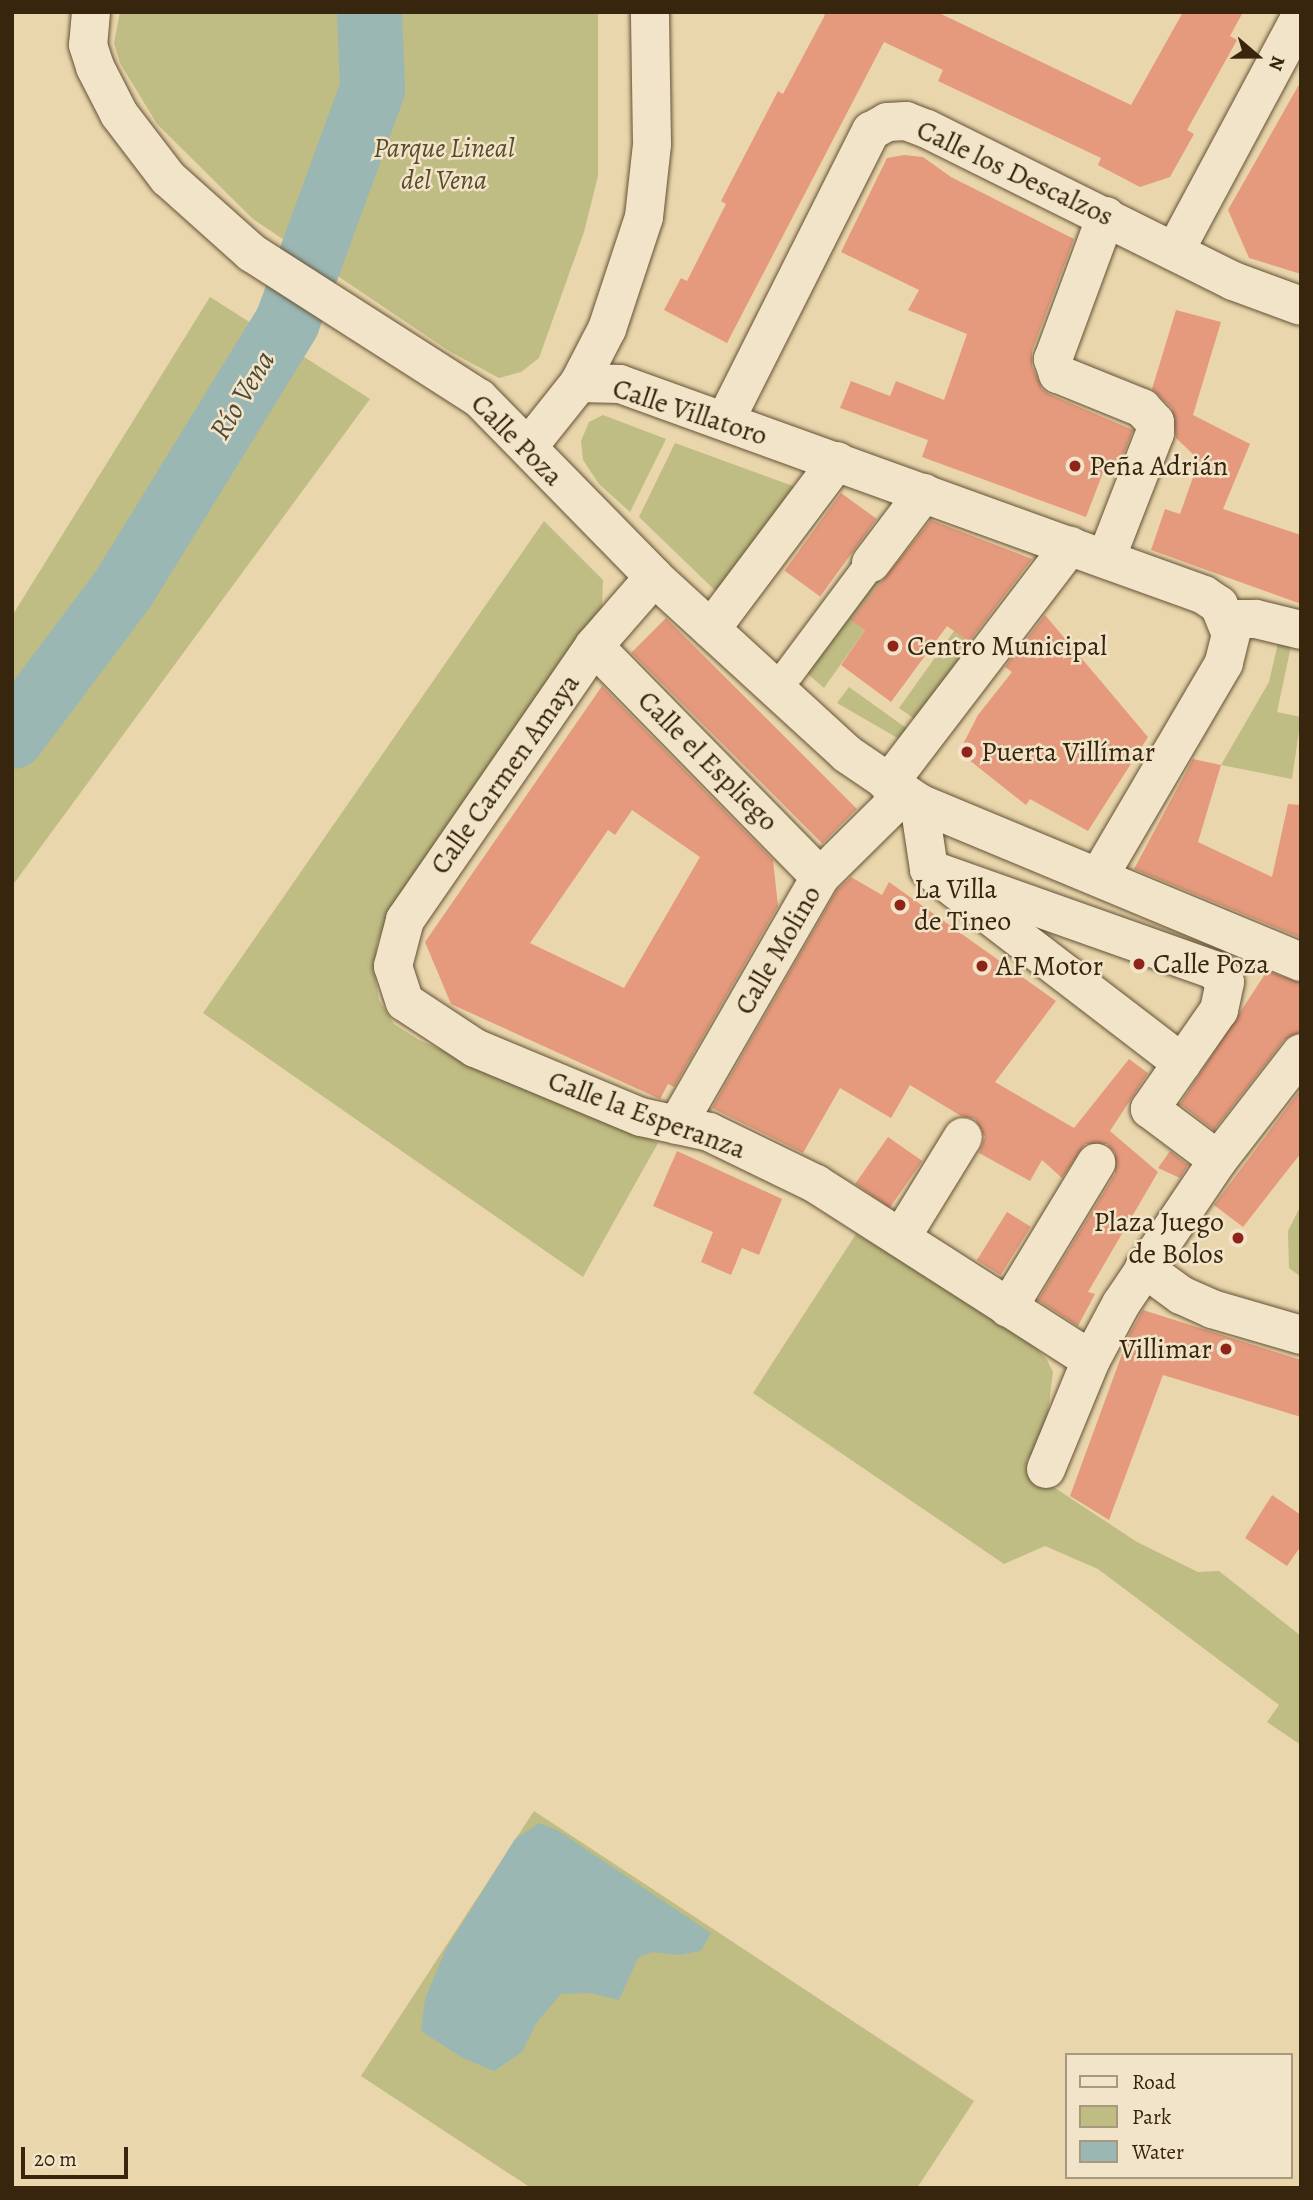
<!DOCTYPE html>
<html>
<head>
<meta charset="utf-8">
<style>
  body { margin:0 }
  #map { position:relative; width:1313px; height:2200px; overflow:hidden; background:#ead6ac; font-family:Alegreya,serif }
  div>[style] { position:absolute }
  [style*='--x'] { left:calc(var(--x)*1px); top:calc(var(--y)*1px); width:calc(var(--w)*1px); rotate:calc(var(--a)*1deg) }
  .green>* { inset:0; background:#bfbc84 }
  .water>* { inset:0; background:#9bb7b3 }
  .river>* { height:65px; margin:-32.5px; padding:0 32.5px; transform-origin:32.5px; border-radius:32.5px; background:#9bb7b3 }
  .building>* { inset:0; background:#e59a7d; transform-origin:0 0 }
  .roads { filter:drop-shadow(0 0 2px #645235) drop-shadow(0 0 2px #645235) }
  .pedestrian>* { height:30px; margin:-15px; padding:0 15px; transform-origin:15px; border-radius:15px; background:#f1e4c9 }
  .minor>* { height:38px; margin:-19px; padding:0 19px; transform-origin:19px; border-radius:19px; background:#f1e4c9 }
  .dots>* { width:19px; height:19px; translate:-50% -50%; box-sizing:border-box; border:4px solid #f1e4c9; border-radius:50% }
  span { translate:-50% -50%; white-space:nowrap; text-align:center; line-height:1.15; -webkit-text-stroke:5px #f1e4c9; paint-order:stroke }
  .park-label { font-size:28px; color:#594c2b; font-style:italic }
  .street-label { font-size:28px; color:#37260d }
  .poi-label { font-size:28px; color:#37260d }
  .left { translate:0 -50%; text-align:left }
  .right { translate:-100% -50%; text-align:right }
  .water-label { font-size:30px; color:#504a36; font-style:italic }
  .frame { position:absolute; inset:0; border:14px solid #37260d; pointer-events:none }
  .legend { position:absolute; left:1065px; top:2053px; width:228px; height:126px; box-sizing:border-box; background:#f1e4c9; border:2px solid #a7987e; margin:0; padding:9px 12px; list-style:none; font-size:21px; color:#37260d }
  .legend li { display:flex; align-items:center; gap:14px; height:35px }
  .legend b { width:35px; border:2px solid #a7987e }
  .north { position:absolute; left:1222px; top:21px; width:70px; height:70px; -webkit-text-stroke:5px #f1e4c9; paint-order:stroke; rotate:110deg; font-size:19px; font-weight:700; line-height:28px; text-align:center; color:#37260d }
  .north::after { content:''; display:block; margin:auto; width:24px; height:32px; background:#37260d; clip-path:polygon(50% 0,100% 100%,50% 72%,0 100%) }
  .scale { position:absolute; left:21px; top:2147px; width:107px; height:32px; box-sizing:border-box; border:4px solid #37260d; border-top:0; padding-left:9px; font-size:21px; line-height:24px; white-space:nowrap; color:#37260d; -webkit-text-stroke:5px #f1e4c9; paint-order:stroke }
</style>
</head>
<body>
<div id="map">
  <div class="green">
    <div style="clip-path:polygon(120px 12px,598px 12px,598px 176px,584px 232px,539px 358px,521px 372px,499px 378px,449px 351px,253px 219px,157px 124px,120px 63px,114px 43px)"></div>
    <div style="clip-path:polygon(210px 297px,370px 399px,12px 886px,12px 616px)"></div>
    <div style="clip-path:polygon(603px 415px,666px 439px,630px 512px,599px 484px,583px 460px,581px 441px,589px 422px)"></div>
    <div style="clip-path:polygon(675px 443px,801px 489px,722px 597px,639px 517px)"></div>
    <div style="clip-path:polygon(544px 521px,603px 580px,602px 608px,389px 914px,377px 943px,374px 970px,379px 1000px,394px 1024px,419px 1040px,658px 1143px,583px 1277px,203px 1013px)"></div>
    <div style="clip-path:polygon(871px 575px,893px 590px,824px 688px,801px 668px)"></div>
    <div style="clip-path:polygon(954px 631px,975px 646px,916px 720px,899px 708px)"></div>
    <div style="clip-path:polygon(1278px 643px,1291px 646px,1277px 712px,1301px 717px,1292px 779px,1221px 765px,1269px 682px)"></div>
    <div style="clip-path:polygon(849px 687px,909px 730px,901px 740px,837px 703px)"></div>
    <div style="clip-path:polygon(1301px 1205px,1301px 1277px,1289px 1268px,1288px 1231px)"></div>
    <div style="clip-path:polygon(856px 1234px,1015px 1325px,1047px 1360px,1053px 1372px,1045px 1435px,1027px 1461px,1049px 1484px,1137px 1542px,1198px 1572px,1219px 1571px,1301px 1636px,1301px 1745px,1267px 1722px,1279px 1705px,1098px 1569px,1045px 1546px,1004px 1564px,753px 1393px)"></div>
    <div style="clip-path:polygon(534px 1811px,974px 2101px,917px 2188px,531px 2188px,361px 2076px)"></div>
  </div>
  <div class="water">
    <div style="clip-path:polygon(539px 1823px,557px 1830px,711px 1933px,701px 1951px,679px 1955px,652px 1952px,638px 1958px,619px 2000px,590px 1993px,561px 1994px,537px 2022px,522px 2052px,494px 2071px,463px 2058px,421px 2031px,425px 1999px,445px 1951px,515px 1839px)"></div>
  </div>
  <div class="river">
    <div style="--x:12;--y:736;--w:185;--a:-53.1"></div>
    <div style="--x:123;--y:588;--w:313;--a:-58.4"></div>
    <div style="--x:287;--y:321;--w:247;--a:-69.9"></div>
    <div style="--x:372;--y:89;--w:77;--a:-92.2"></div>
  </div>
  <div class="building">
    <div style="clip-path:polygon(820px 12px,937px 12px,1131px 105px,1183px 12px,1243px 12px,1230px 36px,1237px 40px,1187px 130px,1194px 134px,1170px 177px,1140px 187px,1098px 165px,1101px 158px,938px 81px,943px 70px,884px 42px,727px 343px,664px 310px,681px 278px,687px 281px,726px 204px,721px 201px,778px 91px,783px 94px,825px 15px)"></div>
    <div style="clip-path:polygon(1301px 81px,1301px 274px,1249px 258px,1228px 210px)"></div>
    <div style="clip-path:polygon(904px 155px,923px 157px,951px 177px,1074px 239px,1032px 351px,1032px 366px,1042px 389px,1049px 394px,1133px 430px,1115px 475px,1104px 470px,1086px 517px,922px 457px,928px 440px,840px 408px,851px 381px,890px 396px,896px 381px,944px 400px,967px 334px,908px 310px,919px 290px,841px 252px,887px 158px)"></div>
    <div style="clip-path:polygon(1176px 310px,1221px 322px,1193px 415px,1250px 444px,1223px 509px,1301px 535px,1301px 604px,1151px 550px,1165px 509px,1180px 514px,1199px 460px,1176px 438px,1172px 408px,1152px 389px)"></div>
    <div style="left:841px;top:493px;width:44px;height:96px;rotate:36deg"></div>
    <div style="clip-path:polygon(931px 520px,1032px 559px,969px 642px,947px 626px,891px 702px,841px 665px,865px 630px,851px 620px)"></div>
    <div style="clip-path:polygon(1045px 615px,1148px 737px,1088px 831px,1030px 799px,1026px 805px,959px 752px,978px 715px,1012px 672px,1005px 667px)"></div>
    <div style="left:666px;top:618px;width:270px;height:49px;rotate:45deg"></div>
    <div style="clip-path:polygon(evenodd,602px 686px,773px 860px,778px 906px,674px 1087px,668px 1084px,660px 1099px,451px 1004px,425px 942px,602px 686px,632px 810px,700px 857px,624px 988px,530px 943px,608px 830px,615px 835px,632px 810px)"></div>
    <div style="clip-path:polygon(1193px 759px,1221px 765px,1198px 842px,1272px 877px,1288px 804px,1301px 805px,1301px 938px,1134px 869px)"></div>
    <div style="clip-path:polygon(851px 877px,882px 895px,889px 882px,1056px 1001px,995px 1082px,1074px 1128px,1129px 1059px,1148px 1073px,1110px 1131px,1158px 1172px,1088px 1292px,1095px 1294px,1078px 1326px,1038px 1300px,1115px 1174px,1115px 1153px,1107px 1144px,1085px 1144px,1062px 1178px,1042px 1160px,1030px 1181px,979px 1153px,985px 1137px,975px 1119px,961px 1116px,910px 1085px,891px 1118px,840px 1088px,803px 1153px,712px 1108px,837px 890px)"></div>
    <div style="clip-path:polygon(1267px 971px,1301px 983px,1301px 1032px,1284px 1040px,1214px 1130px,1180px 1104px)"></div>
    <div style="clip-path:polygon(1301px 1089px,1301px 1153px,1243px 1227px,1214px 1205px)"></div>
    <div style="left:888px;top:1137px;width:42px;height:57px;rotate:35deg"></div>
    <div style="clip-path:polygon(677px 1151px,782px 1199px,759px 1255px,742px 1248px,731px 1275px,701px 1262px,713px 1232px,653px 1206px)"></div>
    <div style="clip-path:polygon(1170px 1151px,1188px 1165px,1180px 1178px,1158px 1168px)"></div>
    <div style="left:1007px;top:1212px;width:28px;height:57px;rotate:32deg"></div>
    <div style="clip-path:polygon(1143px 1310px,1301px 1360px,1301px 1417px,1163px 1375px,1109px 1520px,1070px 1496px,1129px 1335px)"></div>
    <div style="clip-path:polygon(1272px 1495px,1301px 1515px,1301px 1546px,1287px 1566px,1245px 1538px)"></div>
  </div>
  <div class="roads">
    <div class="pedestrian">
      <div style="--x:789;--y:673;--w:137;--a:-53.3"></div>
    </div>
    <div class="minor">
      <div style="--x:91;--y:12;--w:33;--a:95"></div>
      <div style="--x:88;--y:45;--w:23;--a:72"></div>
      <div style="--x:95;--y:67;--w:53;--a:62.9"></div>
      <div style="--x:119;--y:114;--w:81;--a:52.6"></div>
      <div style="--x:168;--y:178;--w:113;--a:41.8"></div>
      <div style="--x:252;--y:253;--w:269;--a:32.6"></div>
      <div style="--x:479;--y:398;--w:250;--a:45.6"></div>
      <div style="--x:654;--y:577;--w:262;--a:42.5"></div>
      <div style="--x:847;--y:754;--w:87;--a:34.2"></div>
      <div style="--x:919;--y:803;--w:414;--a:22.6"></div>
      <div style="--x:1106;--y:216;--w:153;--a:110.3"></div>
      <div style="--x:1053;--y:359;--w:16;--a:72"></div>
      <div style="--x:1058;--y:374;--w:91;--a:22"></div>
      <div style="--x:1142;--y:408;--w:19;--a:47"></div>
      <div style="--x:1155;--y:422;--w:11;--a:90"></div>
      <div style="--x:1155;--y:433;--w:135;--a:111.3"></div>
      <div style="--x:1176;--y:249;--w:264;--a:-61.8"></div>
      <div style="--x:579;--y:383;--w:61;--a:-62.6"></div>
      <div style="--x:607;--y:329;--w:118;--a:-71.7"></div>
      <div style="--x:644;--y:217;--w:73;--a:-83.7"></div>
      <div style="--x:652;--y:144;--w:132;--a:-90.9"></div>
      <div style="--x:725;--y:421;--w:325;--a:-63.3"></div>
      <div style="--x:871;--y:131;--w:18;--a:-29"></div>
      <div style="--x:887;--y:122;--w:19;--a:-3"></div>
      <div style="--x:906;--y:121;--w:22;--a:21"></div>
      <div style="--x:927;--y:129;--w:342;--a:26.4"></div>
      <div style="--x:1233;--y:281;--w:72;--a:20.2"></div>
      <div style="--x:528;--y:447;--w:82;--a:-51.4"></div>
      <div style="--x:579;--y:383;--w:41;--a:1.4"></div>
      <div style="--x:620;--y:384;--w:621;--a:19.86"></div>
      <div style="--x:1204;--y:595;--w:18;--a:34"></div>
      <div style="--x:1219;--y:605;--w:31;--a:68"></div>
      <div style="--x:1231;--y:634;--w:30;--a:104"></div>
      <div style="--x:1224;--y:663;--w:247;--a:120.4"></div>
      <div style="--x:871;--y:563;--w:88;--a:-52.9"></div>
      <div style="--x:654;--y:577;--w:91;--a:131"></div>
      <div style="--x:594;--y:646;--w:333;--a:124.6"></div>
      <div style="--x:405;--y:920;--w:48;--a:104.6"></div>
      <div style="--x:393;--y:966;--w:38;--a:72"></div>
      <div style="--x:405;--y:1002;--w:84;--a:33.3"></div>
      <div style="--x:475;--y:1048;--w:180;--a:22.6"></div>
      <div style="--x:641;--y:1117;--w:70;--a:12.4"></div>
      <div style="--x:709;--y:1132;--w:119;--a:25.9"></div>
      <div style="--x:816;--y:1184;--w:326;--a:32.6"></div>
      <div style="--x:1229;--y:619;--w:27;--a:0"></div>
      <div style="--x:1256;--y:619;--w:46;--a:13.7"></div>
      <div style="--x:711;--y:629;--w:210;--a:-53.1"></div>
      <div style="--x:594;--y:646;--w:323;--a:45.6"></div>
      <div style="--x:888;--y:784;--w:300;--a:-52.6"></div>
      <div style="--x:919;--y:803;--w:67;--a:81.4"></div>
      <div style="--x:929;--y:869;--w:319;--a:37.5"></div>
      <div style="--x:929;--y:869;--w:302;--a:19.5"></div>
      <div style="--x:1214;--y:970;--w:16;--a:47"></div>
      <div style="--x:1225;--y:982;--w:29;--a:102"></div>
      <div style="--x:1219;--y:1010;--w:121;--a:124.9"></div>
      <div style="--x:1150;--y:1109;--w:85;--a:36.9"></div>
      <div style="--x:677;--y:1125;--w:286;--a:-60"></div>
      <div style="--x:820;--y:877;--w:118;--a:-44.7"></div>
      <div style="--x:902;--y:1236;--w:116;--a:-58.4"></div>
      <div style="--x:1144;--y:1268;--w:46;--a:36.1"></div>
      <div style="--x:1181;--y:1295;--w:34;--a:24"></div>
      <div style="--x:1212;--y:1309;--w:93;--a:16.3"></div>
      <div style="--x:1008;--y:1308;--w:170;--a:-58.7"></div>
      <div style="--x:1046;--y:1469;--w:118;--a:-67.6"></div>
      <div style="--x:1091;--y:1360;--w:64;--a:-61.8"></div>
      <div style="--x:1121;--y:1304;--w:174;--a:-56"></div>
      <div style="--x:1218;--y:1160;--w:135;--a:-52.2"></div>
    </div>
  </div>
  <div class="dots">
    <div style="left:1075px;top:466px;background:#8f2418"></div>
    <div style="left:893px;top:646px;background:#8f2418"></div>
    <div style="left:967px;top:752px;background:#8f2418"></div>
    <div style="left:900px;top:905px;background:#8f2418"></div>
    <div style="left:1139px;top:964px;background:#8f2418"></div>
    <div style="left:982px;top:966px;background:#8f2418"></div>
    <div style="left:1238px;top:1238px;background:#8f2418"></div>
    <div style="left:1226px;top:1349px;background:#8f2418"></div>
  </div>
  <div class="park-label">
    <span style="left:444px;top:164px">Parque Lineal<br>del Vena</span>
  </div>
  <div class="street-label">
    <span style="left:1015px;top:173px;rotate:25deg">Calle los Descalzos</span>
    <span style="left:690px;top:412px;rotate:18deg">Calle Villatoro</span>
    <span style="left:517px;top:440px;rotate:45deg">Calle Poza</span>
    <span style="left:708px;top:761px;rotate:45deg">Calle el Espliego</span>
    <span style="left:505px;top:774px;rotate:-55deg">Calle Carmen Amaya</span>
    <span style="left:778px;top:950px;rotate:-60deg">Calle Molino</span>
    <span style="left:647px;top:1115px;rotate:20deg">Calle la Esperanza</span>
  </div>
  <div class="poi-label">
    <span class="left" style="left:1089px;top:466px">Peña Adrián</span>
    <span class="left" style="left:907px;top:646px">Centro Municipal</span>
    <span class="left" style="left:981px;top:752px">Puerta Villímar</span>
    <span class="left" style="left:914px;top:905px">La Villa<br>de Tineo</span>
    <span class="left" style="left:1153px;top:964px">Calle Poza</span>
    <span class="left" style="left:996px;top:966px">AF Motor</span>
    <span class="right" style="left:1224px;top:1238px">Plaza Juego<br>de Bolos</span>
    <span class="right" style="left:1212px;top:1349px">Villimar</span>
  </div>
  <div class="water-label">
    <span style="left:242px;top:395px;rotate:-59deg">Río Vena</span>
  </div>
  <div class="frame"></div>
  <ul class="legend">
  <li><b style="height:9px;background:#f1e4c9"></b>Road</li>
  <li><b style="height:19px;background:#bfbc84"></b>Park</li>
  <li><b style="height:19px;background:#9bb7b3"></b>Water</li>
  </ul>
  <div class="north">N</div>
  <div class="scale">20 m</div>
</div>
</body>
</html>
